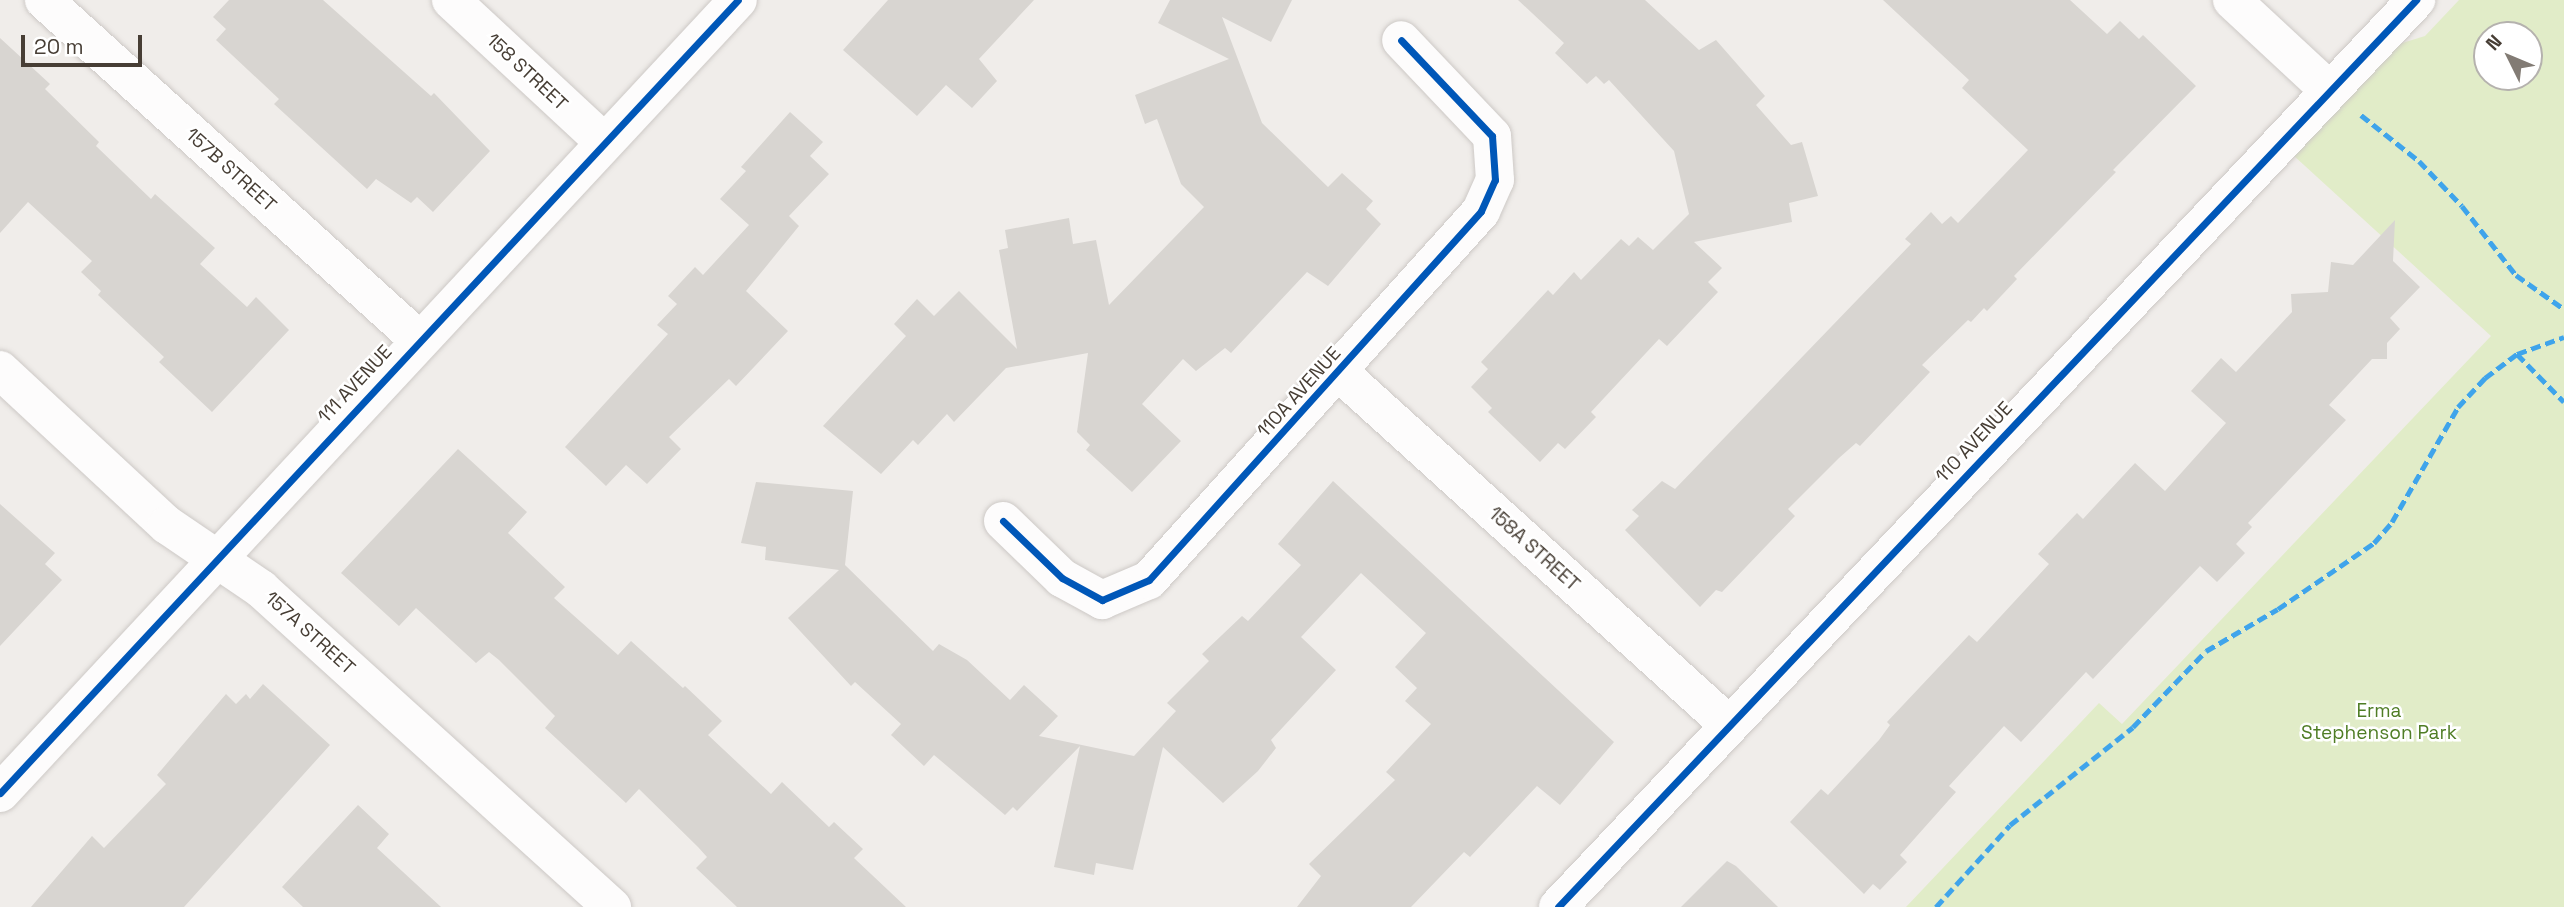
<!DOCTYPE html>
<html>
<head>
<meta charset="utf-8">
<style>
  body { margin:0 }
  #map { position:relative; width:2564px; height:907px; overflow:hidden; background:#f0edea; font-family:"Space Grotesk",sans-serif }
  div>[style] { position:absolute }
  [style*='--x'] { left:calc(var(--x)*1px); top:calc(var(--y)*1px); width:calc(var(--w)*1px); rotate:calc(var(--a)*1deg) }
  .green>* { inset:0; background:#e1ecc8 }
  .building>* { inset:0; background:#d8d5d1 }
  .roads { filter:drop-shadow(0 0 2px #cdc9c6) drop-shadow(0 0 2px #cdc9c6) }
  .street>* { height:38px; margin:-19px; padding:0 19px; transform-origin:19px; border-radius:19px; background:#fdfcfc }
  .quiet>* { height:5px; margin-top:-2.5px; transform-origin:0; background:repeating-linear-gradient(90deg,#3fa4eb 0 10px,transparent 0 15px) }
  .cycleway>* { height:7px; margin:-3.5px; padding:0 3.5px; transform-origin:3.5px; border-radius:3.5px; background:#0057b8 }
  span { translate:-50% -50%; white-space:nowrap; text-align:center; line-height:1.15; -webkit-text-stroke:5px #fff; paint-order:stroke }
  .street-label { font-size:19px; color:#473e35 }
  .park-label { font-size:19px; color:#4f7d25 }
  .north { position:absolute; left:2473px; top:21px; width:70px; height:70px; box-sizing:border-box; background:#fff; border:2px solid #b5b2ae; border-radius:50%; rotate:313deg; font-size:19px; font-weight:700; line-height:28px; text-align:center; color:#473e35 }
  .north::after { content:''; display:block; margin:auto; width:24px; height:32px; background:#827b74; clip-path:polygon(50% 0,100% 100%,50% 72%,0 100%) }
  .scale { position:absolute; left:21px; top:35px; width:121px; height:32px; box-sizing:border-box; border:4px solid #473e35; border-top:0; padding-left:9px; font-size:21px; line-height:24px; white-space:nowrap; color:#473e35; -webkit-text-stroke:5px #fff; paint-order:stroke }
</style>
</head>
<body>
<div id="map">
  <div class="green">
    <div style="clip-path:polygon(evenodd,2459px 0,2564px 0,2564px 907px,1906px 907px,2099px 703px,2122px 724px,2491px 336px,2293px 155px,2399px 44px,2425px 36px,2459px 0,2487px 35px,2529px 35px,2529px 77px,2487px 77px,2487px 35px)"></div>
  </div>
  <div class="building">
    <div style="clip-path:polygon(229px 0,323px 0,431px 96px,434px 93px,490px 151px,433px 212px,417px 197px,411px 203px,376px 179px,367px 189px,274px 104px,279px 99px,216px 40px,226px 29px,213px 17px)"></div>
    <div style="clip-path:polygon(888px 0,1034px 0,979px 59px,997px 81px,972px 108px,946px 85px,917px 116px,843px 50px)"></div>
    <div style="clip-path:polygon(1170px 0,1292px 0,1271px 42px,1222px 17px,1262px 123px,1328px 187px,1342px 173px,1373px 201px,1366px 209px,1381px 224px,1328px 286px,1307px 272px,1231px 353px,1225px 348px,1196px 371px,1183px 359px,1142px 404px,1181px 441px,1132px 492px,1086px 450px,1090px 445px,1077px 432px,1088px 353px,1006px 368px,954px 422px,947px 414px,918px 445px,913px 440px,881px 474px,823px 426px,906px 336px,894px 324px,917px 299px,934px 316px,959px 291px,1017px 349px,999px 250px,1008px 248px,1005px 230px,1069px 218px,1073px 244px,1096px 240px,1109px 305px,1204px 207px,1181px 184px,1157px 119px,1145px 124px,1135px 95px,1229px 59px,1158px 23px)"></div>
    <div style="clip-path:polygon(1518px 0,1645px 0,1699px 50px,1716px 40px,1765px 96px,1756px 105px,1791px 145px,1802px 142px,1818px 196px,1789px 203px,1792px 222px,1694px 242px,1722px 268px,1708px 282px,1718px 292px,1667px 346px,1659px 339px,1591px 412px,1596px 417px,1565px 449px,1558px 443px,1540px 462px,1488px 412px,1492px 408px,1471px 387px,1488px 369px,1481px 362px,1548px 290px,1553px 295px,1574px 272px,1581px 280px,1621px 239px,1629px 246px,1638px 237px,1653px 250px,1689px 214px,1674px 151px,1609px 80px,1604px 84px,1596px 76px,1587px 84px,1555px 53px,1564px 43px)"></div>
    <div style="clip-path:polygon(1883px 0,2070px 0,2107px 34px,2120px 21px,2139px 39px,2143px 35px,2196px 86px,2113px 170px,2116px 172px,2014px 276px,2017px 279px,1987px 311px,1984px 308px,1971px 322px,1968px 320px,1922px 365px,1930px 372px,1860px 446px,1856px 443px,1839px 458px,1788px 509px,1795px 516px,1722px 592px,1716px 590px,1700px 607px,1625px 530px,1639px 516px,1632px 510px,1662px 481px,1675px 489px,1911px 244px,1905px 239px,1931px 212px,1942px 224px,1951px 216px,1958px 223px,2028px 150px,1962px 88px,1969px 80px)"></div>
    <div style="clip-path:polygon(0 38px,50px 84px,45px 89px,99px 142px,96px 146px,151px 199px,155px 194px,215px 248px,200px 264px,247px 307px,256px 297px,289px 330px,212px 412px,159px 362px,164px 357px,98px 295px,101px 291px,81px 272px,92px 261px,28px 202px,0 233px)"></div>
    <div style="clip-path:polygon(790px 112px,823px 142px,810px 156px,829px 174px,789px 216px,799px 226px,746px 291px,788px 331px,736px 386px,729px 379px,669px 437px,681px 449px,647px 484px,626px 465px,606px 486px,565px 447px,668px 334px,657px 325px,677px 304px,668px 296px,695px 267px,703px 275px,749px 225px,720px 199px,746px 171px,741px 167px)"></div>
    <div style="clip-path:polygon(2395px 220px,2393px 261px,2420px 287px,2390px 318px,2400px 329px,2387px 343px,2387px 359px,2372px 359px,2329px 405px,2346px 420px,2248px 523px,2252px 527px,2236px 544px,2245px 553px,2217px 582px,2200px 566px,2093px 679px,2086px 672px,2021px 742px,2004px 726px,1949px 786px,1956px 792px,1900px 855px,1907px 862px,1880px 890px,1873px 884px,1864px 894px,1790px 822px,1821px 789px,1828px 795px,1879px 740px,1890px 725px,1887px 722px,1969px 635px,1977px 642px,2049px 564px,2038px 554px,2077px 513px,2083px 519px,2135px 463px,2165px 491px,2226px 423px,2191px 391px,2221px 358px,2236px 372px,2292px 312px,2291px 294px,2328px 292px,2331px 262px,2353px 265px)"></div>
    <div style="clip-path:polygon(458px 449px,527px 512px,508px 533px,565px 587px,554px 598px,618px 655px,631px 641px,683px 688px,685px 686px,722px 721px,708px 735px,771px 794px,782px 782px,829px 827px,834px 822px,863px 849px,854px 858px,906px 907px,737px 907px,696px 868px,707px 857px,698px 847px,639px 789px,626px 803px,545px 728px,555px 716px,499px 660px,489px 652px,476px 663px,416px 608px,399px 626px,341px 573px)"></div>
    <div style="clip-path:polygon(1333px 481px,1614px 742px,1560px 805px,1537px 786px,1470px 857px,1464px 852px,1411px 907px,1297px 907px,1321px 876px,1309px 864px,1395px 780px,1386px 772px,1431px 724px,1405px 701px,1417px 688px,1395px 667px,1426px 633px,1361px 573px,1301px 637px,1336px 670px,1271px 740px,1276px 748px,1258px 771px,1223px 803px,1163px 747px,1133px 870px,1096px 863px,1094px 875px,1054px 867px,1080px 746px,1017px 811px,1013px 807px,1005px 815px,934px 755px,924px 766px,891px 735px,901px 724px,855px 682px,851px 686px,788px 618px,839px 570px,765px 560px,766px 547px,741px 543px,756px 482px,853px 491px,845px 565px,933px 651px,939px 644px,967px 660px,1010px 700px,1024px 685px,1058px 716px,1039px 736px,1134px 756px,1176px 711px,1167px 703px,1209px 661px,1202px 654px,1242px 616px,1248px 621px,1301px 565px,1278px 544px)"></div>
    <div style="clip-path:polygon(0 504px,55px 553px,45px 564px,62px 580px,0 646px)"></div>
    <div style="clip-path:polygon(263px 684px,330px 745px,184px 907px,31px 907px,92px 836px,104px 848px,166px 784px,157px 775px,226px 694px,236px 704px,246px 694px,250px 699px)"></div>
    <div style="clip-path:polygon(358px 805px,389px 834px,377px 848px,441px 907px,303px 907px,282px 887px)"></div>
    <div style="clip-path:polygon(1727px 861px,1736px 866px,1778px 907px,1681px 907px)"></div>
  </div>
  <div class="roads">
    <div class="street">
      <div style="--x:44;--y:0;--w:505;--a:42.19"></div>
      <div style="--x:451;--y:0;--w:209;--a:42.9"></div>
      <div style="--x:2232;--y:0;--w:132;--a:42.9"></div>
      <div style="--x:0;--y:370;--w:228;--a:42.9"></div>
      <div style="--x:167;--y:525;--w:114;--a:34.2"></div>
      <div style="--x:261;--y:589;--w:474;--a:42.2"></div>
      <div style="--x:1339;--y:372;--w:526;--a:42.15"></div>
      <div style="--x:1003;--y:521;--w:82;--a:44"></div>
      <div style="--x:1062;--y:578;--w:46;--a:28.8"></div>
      <div style="--x:1102;--y:600;--w:51;--a:-23.1"></div>
      <div style="--x:1149;--y:580;--w:496;--a:-48"></div>
      <div style="--x:1481;--y:211;--w:34;--a:-66"></div>
      <div style="--x:1495;--y:180;--w:44;--a:-93.9"></div>
      <div style="--x:1492;--y:136;--w:132;--a:-133.5"></div>
      <div style="--x:0;--y:793;--w:1083;--a:-47.06"></div>
      <div style="--x:1558;--y:907;--w:1249;--a:-46.59"></div>
    </div>
  </div>
  <div class="quiet">
    <div style="--x:2361;--y:115;--w:74;--a:38.4"></div>
    <div style="--x:2419;--y:161;--w:62;--a:46.3"></div>
    <div style="--x:2462;--y:206;--w:88;--a:52"></div>
    <div style="--x:2516;--y:275;--w:59;--a:35.3"></div>
    <div style="--x:2517;--y:354;--w:67;--a:45.6"></div>
    <div style="--x:1936;--y:907;--w:110;--a:-47.9"></div>
    <div style="--x:2010;--y:825;--w:157;--a:-38.5"></div>
    <div style="--x:2133;--y:727;--w:105;--a:-46.2"></div>
    <div style="--x:2206;--y:651;--w:83;--a:-30.3"></div>
    <div style="--x:2278;--y:609;--w:116;--a:-34.5"></div>
    <div style="--x:2374;--y:543;--w:28;--a:-49"></div>
    <div style="--x:2392;--y:522;--w:133;--a:-60.1"></div>
    <div style="--x:2458;--y:407;--w:40;--a:-47"></div>
    <div style="--x:2485;--y:378;--w:40;--a:-37"></div>
    <div style="--x:2517;--y:354;--w:50;--a:-19.9"></div>
  </div>
  <div class="cycleway">
    <div style="--x:1003;--y:521;--w:82;--a:44"></div>
    <div style="--x:1062;--y:578;--w:46;--a:28.8"></div>
    <div style="--x:1102;--y:600;--w:51;--a:-23.1"></div>
    <div style="--x:1149;--y:580;--w:496;--a:-48"></div>
    <div style="--x:1481;--y:211;--w:34;--a:-66"></div>
    <div style="--x:1495;--y:180;--w:44;--a:-93.9"></div>
    <div style="--x:1492;--y:136;--w:132;--a:-133.5"></div>
    <div style="--x:0;--y:793;--w:1083;--a:-47.06"></div>
    <div style="--x:1558;--y:907;--w:1249;--a:-46.59"></div>
  </div>
  <div class="street-label">
    <span style="left:527px;top:72px;rotate:43deg">158 STREET</span>
    <span style="left:231px;top:170px;rotate:42deg">157B STREET</span>
    <span style="left:355px;top:384px;rotate:-47deg">111 AVENUE</span>
    <span style="left:1299px;top:392px;rotate:-48deg">110A AVENUE</span>
    <span style="left:1974px;top:442px;rotate:-47deg">110 AVENUE</span>
    <span style="left:1534px;top:549px;rotate:42deg">158A STREET</span>
    <span style="left:310px;top:633px;rotate:42deg">157A STREET</span>
  </div>
  <div class="park-label">
    <span style="left:2379px;top:722px">Erma<br>Stephenson Park</span>
  </div>
  <div class="north">N</div>
  <div class="scale">20 m</div>
</div>
</body>
</html>
